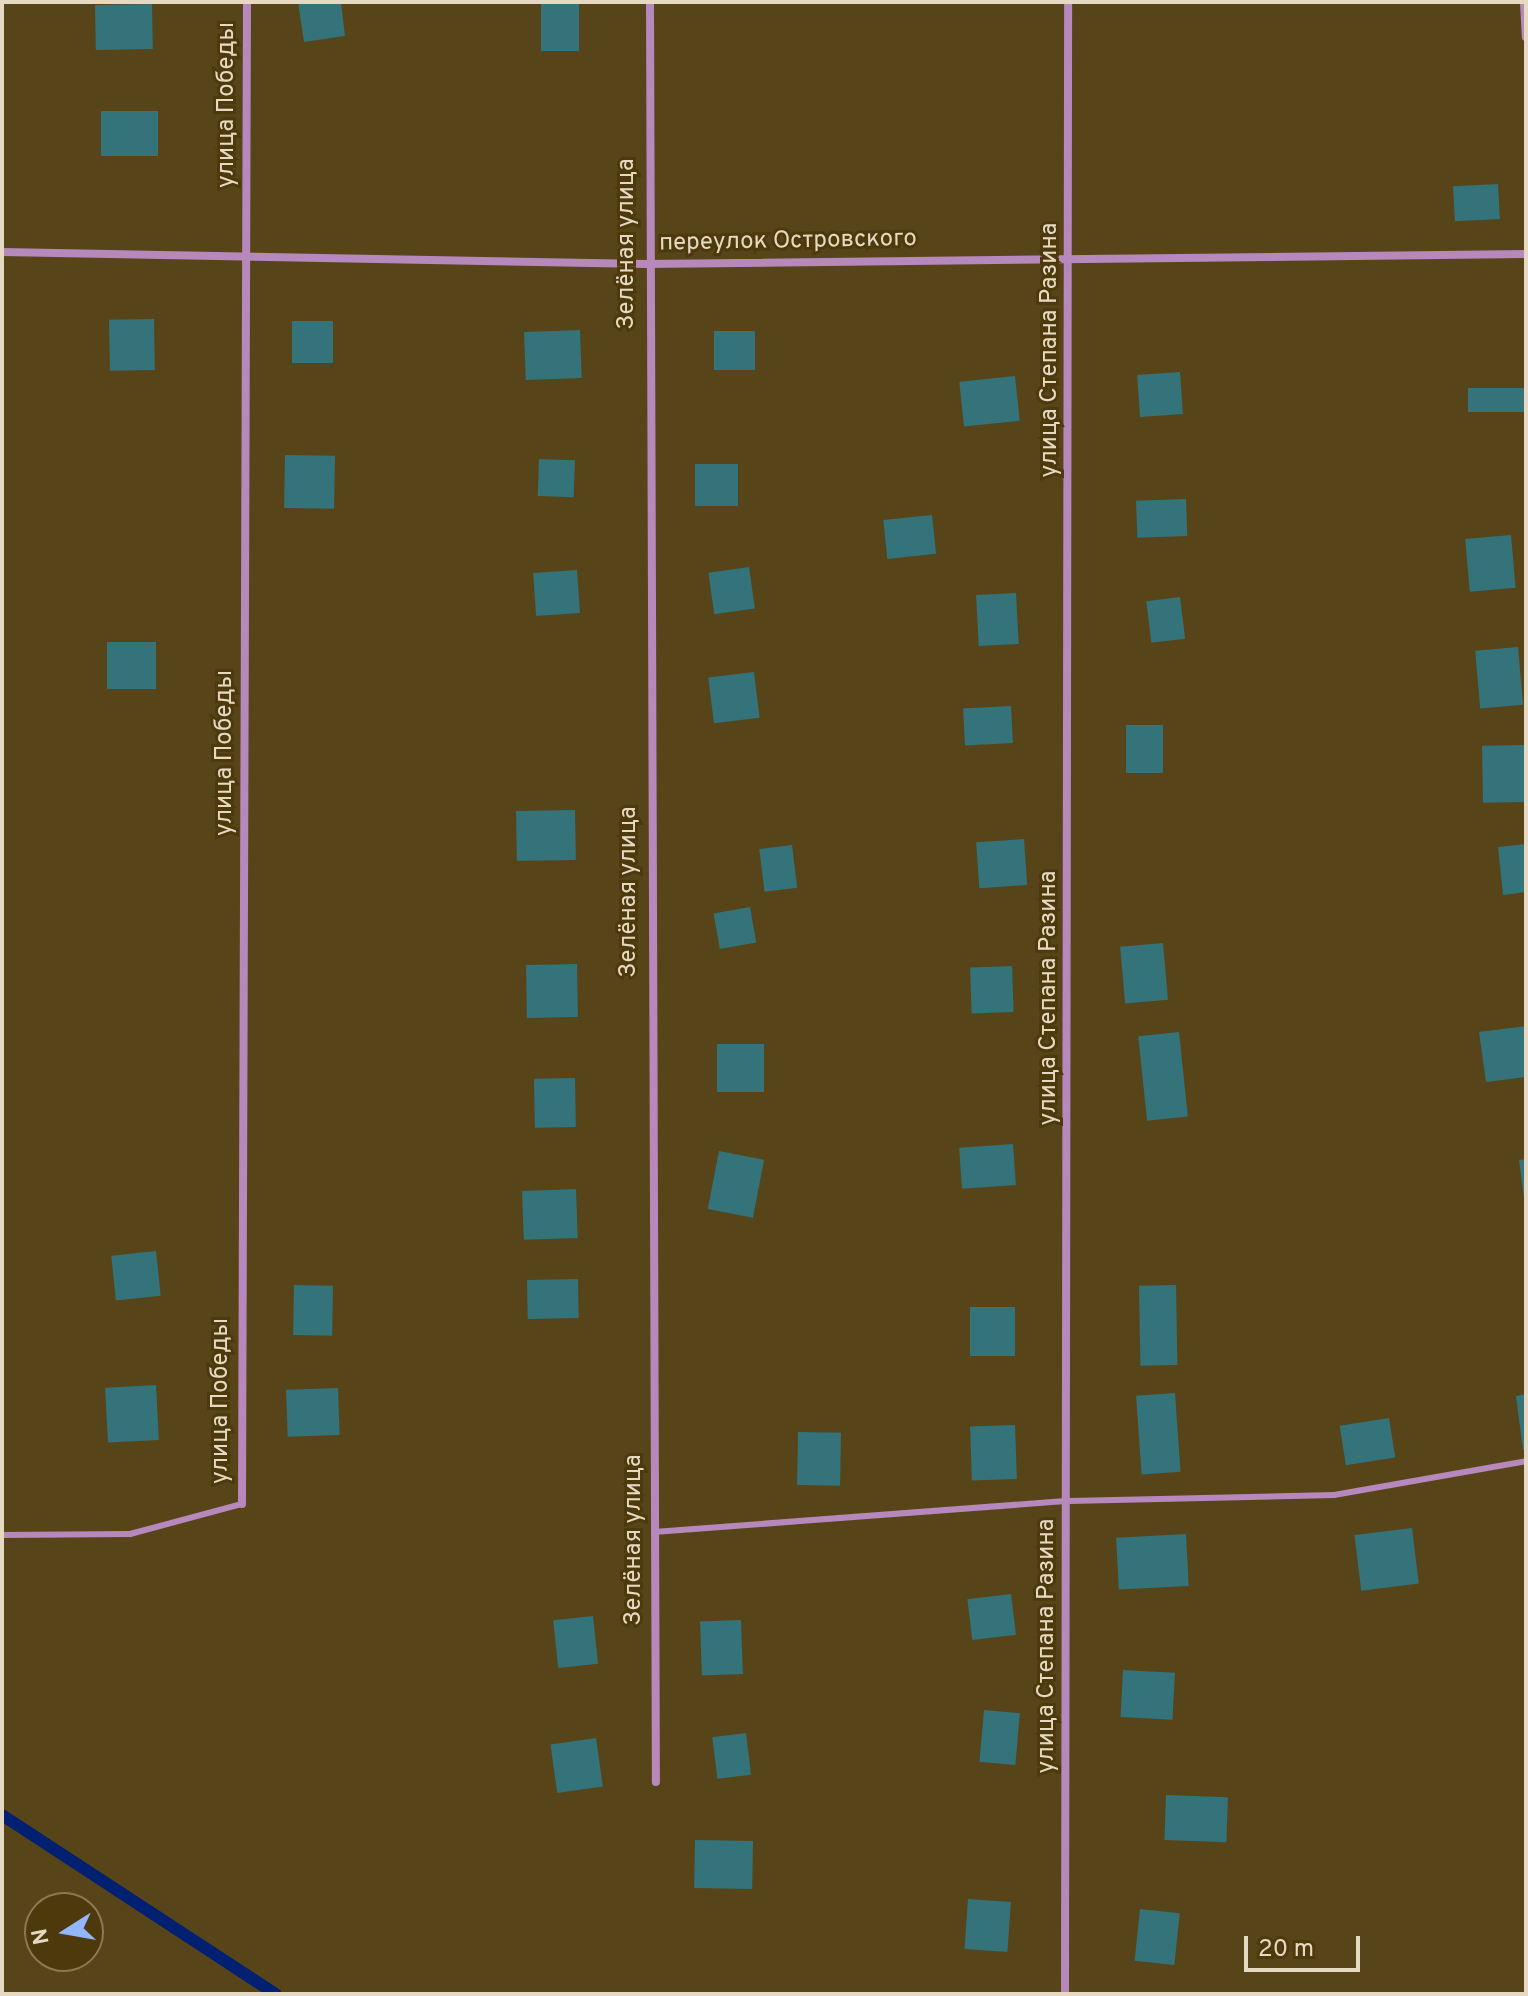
<!DOCTYPE html>
<html>
<head>
<meta charset="utf-8">
<style>
  body { margin:0 }
  #map { position:relative; width:1528px; height:1996px; overflow:hidden; background:#584419; font-family:Overpass,sans-serif }
  div>[style] { position:absolute }
  [style*='--x'] { left:calc(var(--x)*1px); top:calc(var(--y)*1px); width:calc(var(--w)*1px); rotate:calc(var(--a)*1deg) }
  .stream>* { height:12px; margin:-6px; padding:0 6px; transform-origin:6px; border-radius:6px; background:#022071 }
  .building>* { inset:0; background:#337379; transform-origin:0 0 }
  .lane>* { height:6px; margin:-3px; padding:0 3px; transform-origin:3px; border-radius:3px; background:#b788bc }
  .street>* { height:8px; margin:-4px; padding:0 4px; transform-origin:4px; border-radius:4px; background:#b788bc }
  span { translate:-50% -50%; white-space:nowrap; text-align:center; line-height:1.15; -webkit-text-stroke:6px #4d390c; paint-order:stroke }
  .street-label { font-size:24px; color:#e5d9c2 }
  .frame { position:absolute; inset:0; border:4px solid #e5d9c2; pointer-events:none }
  .north { position:absolute; left:24px; top:1892px; width:80px; height:80px; box-sizing:border-box; background:#4d390c; border:2px solid #8a7955; border-radius:50%; rotate:259deg; font-size:22px; font-weight:700; line-height:32px; text-align:center; color:#e5d9c2 }
  .north::after { content:''; display:block; margin:auto; width:28px; height:36px; background:#93b7fd; clip-path:polygon(50% 0,100% 100%,50% 72%,0 100%) }
  .scale { position:absolute; left:1244px; top:1936px; width:116px; height:36px; box-sizing:border-box; border:4px solid #e5d9c2; border-top:0; padding-left:10px; font-size:24px; line-height:28px; white-space:nowrap; color:#e5d9c2; -webkit-text-stroke:6px #4d390c; paint-order:stroke }
</style>
</head>
<body>
<div id="map">
  <div class="stream">
    <div style="--x:2;--y:1815;--w:327;--a:33.2"></div>
  </div>
  <div class="building">
    <div style="clip-path:polygon(298px 2px,341px 2px,345px 36px,304px 42px)"></div>
    <div style="left:541px;top:2px;width:38px;height:49px"></div>
    <div style="left:152px;top:4px;width:45px;height:57px;rotate:89deg"></div>
    <div style="left:101px;top:111px;width:57px;height:45px"></div>
    <div style="left:1498px;top:184px;width:35px;height:45px;rotate:87deg"></div>
    <div style="left:154px;top:319px;width:51px;height:45px;rotate:89deg"></div>
    <div style="left:292px;top:321px;width:41px;height:42px"></div>
    <div style="left:580px;top:330px;width:48px;height:56px;rotate:88deg"></div>
    <div style="left:714px;top:331px;width:41px;height:39px"></div>
    <div style="left:1180px;top:372px;width:42px;height:43px;rotate:86deg"></div>
    <div style="left:1015px;top:376px;width:45px;height:56px;rotate:84deg"></div>
    <div style="left:1526px;top:388px;width:24px;height:58px;rotate:90deg"></div>
    <div style="left:285px;top:455px;width:50px;height:53px;rotate:1deg"></div>
    <div style="left:539px;top:459px;width:36px;height:37px;rotate:2deg"></div>
    <div style="left:695px;top:464px;width:43px;height:42px"></div>
    <div style="left:1186px;top:499px;width:37px;height:50px;rotate:88deg"></div>
    <div style="left:932px;top:515px;width:39px;height:49px;rotate:84deg"></div>
    <div style="left:1511px;top:535px;width:53px;height:46px;rotate:85deg"></div>
    <div style="left:749px;top:567px;width:42px;height:41px;rotate:82deg"></div>
    <div style="left:577px;top:570px;width:43px;height:44px;rotate:86deg"></div>
    <div style="left:1016px;top:593px;width:51px;height:40px;rotate:87deg"></div>
    <div style="left:1180px;top:597px;width:42px;height:34px;rotate:83deg"></div>
    <div style="left:107px;top:642px;width:49px;height:47px"></div>
    <div style="left:1518px;top:647px;width:58px;height:43px;rotate:85deg"></div>
    <div style="left:754px;top:672px;width:46px;height:46px;rotate:83deg"></div>
    <div style="left:1011px;top:706px;width:37px;height:48px;rotate:87deg"></div>
    <div style="left:1126px;top:725px;width:37px;height:48px"></div>
    <div style="left:1525px;top:745px;width:57px;height:43px;rotate:89deg"></div>
    <div style="left:575px;top:810px;width:50px;height:59px;rotate:89deg"></div>
    <div style="left:1024px;top:839px;width:46px;height:48px;rotate:86deg"></div>
    <div style="clip-path:polygon(1526px 844px,1526px 892px,1503px 895px,1498px 847px)"></div>
    <div style="left:792px;top:845px;width:43px;height:33px;rotate:83deg"></div>
    <div style="left:750px;top:907px;width:36px;height:37px;rotate:80deg"></div>
    <div style="left:1163px;top:943px;width:57px;height:43px;rotate:85deg"></div>
    <div style="left:577px;top:964px;width:53px;height:51px;rotate:89deg"></div>
    <div style="left:1012px;top:966px;width:46px;height:42px;rotate:88deg"></div>
    <div style="clip-path:polygon(1526px 1026px,1526px 1077px,1486px 1082px,1479px 1032px)"></div>
    <div style="left:1179px;top:1032px;width:85px;height:41px;rotate:84deg"></div>
    <div style="left:717px;top:1044px;width:47px;height:48px"></div>
    <div style="left:575px;top:1078px;width:49px;height:41px;rotate:89deg"></div>
    <div style="left:1013px;top:1144px;width:41px;height:54px;rotate:86deg"></div>
    <div style="left:719px;top:1151px;width:46px;height:59px;rotate:11deg"></div>
    <div style="clip-path:polygon(1526px 1159px,1526px 1199px,1524px 1199px,1519px 1160px)"></div>
    <div style="left:576px;top:1189px;width:49px;height:54px;rotate:88deg"></div>
    <div style="left:156px;top:1251px;width:45px;height:45px;rotate:84deg"></div>
    <div style="left:578px;top:1279px;width:39px;height:51px;rotate:89deg"></div>
    <div style="left:294px;top:1285px;width:39px;height:50px;rotate:1deg"></div>
    <div style="left:1176px;top:1285px;width:80px;height:37px;rotate:89deg"></div>
    <div style="left:970px;top:1307px;width:45px;height:49px"></div>
    <div style="left:156px;top:1385px;width:55px;height:51px;rotate:87deg"></div>
    <div style="left:338px;top:1388px;width:47px;height:52px;rotate:88deg"></div>
    <div style="left:1175px;top:1393px;width:79px;height:39px;rotate:86deg"></div>
    <div style="clip-path:polygon(1526px 1394px,1526px 1450px,1523px 1450px,1516px 1396px)"></div>
    <div style="left:1389px;top:1418px;width:40px;height:50px;rotate:81deg"></div>
    <div style="left:1015px;top:1425px;width:54px;height:45px;rotate:88deg"></div>
    <div style="left:798px;top:1432px;width:43px;height:53px;rotate:1deg"></div>
    <div style="left:1412px;top:1528px;width:56px;height:58px;rotate:83deg"></div>
    <div style="left:1186px;top:1534px;width:52px;height:70px;rotate:87deg"></div>
    <div style="left:1011px;top:1594px;width:41px;height:44px;rotate:83deg"></div>
    <div style="left:593px;top:1616px;width:48px;height:40px;rotate:84deg"></div>
    <div style="left:741px;top:1620px;width:54px;height:41px;rotate:88deg"></div>
    <div style="left:1123px;top:1670px;width:52px;height:47px;rotate:3deg"></div>
    <div style="left:984px;top:1710px;width:36px;height:52px;rotate:5deg"></div>
    <div style="left:746px;top:1733px;width:42px;height:34px;rotate:83deg"></div>
    <div style="left:596px;top:1738px;width:49px;height:46px;rotate:82deg"></div>
    <div style="left:1166px;top:1795px;width:62px;height:45px;rotate:2deg"></div>
    <div style="left:695px;top:1840px;width:58px;height:48px;rotate:1deg"></div>
    <div style="left:968px;top:1899px;width:43px;height:50px;rotate:4deg"></div>
    <div style="left:1140px;top:1909px;width:40px;height:52px;rotate:6deg"></div>
  </div>
  <div class="lane">
    <div style="--x:654;--y:1532;--w:416;--a:-4.3"></div>
    <div style="--x:1069;--y:1501;--w:265;--a:-1.3"></div>
    <div style="--x:1334;--y:1495;--w:195;--a:-10"></div>
    <div style="--x:2;--y:1535;--w:128;--a:-0.4"></div>
    <div style="--x:130;--y:1534;--w:116;--a:-15"></div>
  </div>
  <div class="street">
    <div style="--x:650;--y:2;--w:1780;--a:89.81"></div>
    <div style="--x:1524;--y:2;--w:35;--a:87"></div>
    <div style="--x:2;--y:252;--w:644;--a:1.07"></div>
    <div style="--x:646;--y:264;--w:880;--a:-0.65"></div>
    <div style="--x:242;--y:1504;--w:1502;--a:-89.81"></div>
    <div style="--x:1065;--y:1994;--w:1992;--a:-89.91"></div>
  </div>
  <div class="street-label">
    <span style="left:228px;top:105px;rotate:-90deg">улица Победы</span>
    <span style="left:788px;top:242px;rotate:-1deg">переулок Островского</span>
    <span style="left:628px;top:244px;rotate:-90deg">Зелёная улица</span>
    <span style="left:1051px;top:350px;rotate:-90deg">улица Степана Разина</span>
    <span style="left:226px;top:753px;rotate:-90deg">улица Победы</span>
    <span style="left:630px;top:892px;rotate:-90deg">Зелёная улица</span>
    <span style="left:1050px;top:998px;rotate:-90deg">улица Степана Разина</span>
    <span style="left:222px;top:1401px;rotate:-90deg">улица Победы</span>
    <span style="left:635px;top:1540px;rotate:-90deg">Зелёная улица</span>
    <span style="left:1048px;top:1646px;rotate:-90deg">улица Степана Разина</span>
  </div>
  <div class="frame"></div>
  <div class="north">N</div>
  <div class="scale">20 m</div>
</div>
</body>
</html>
